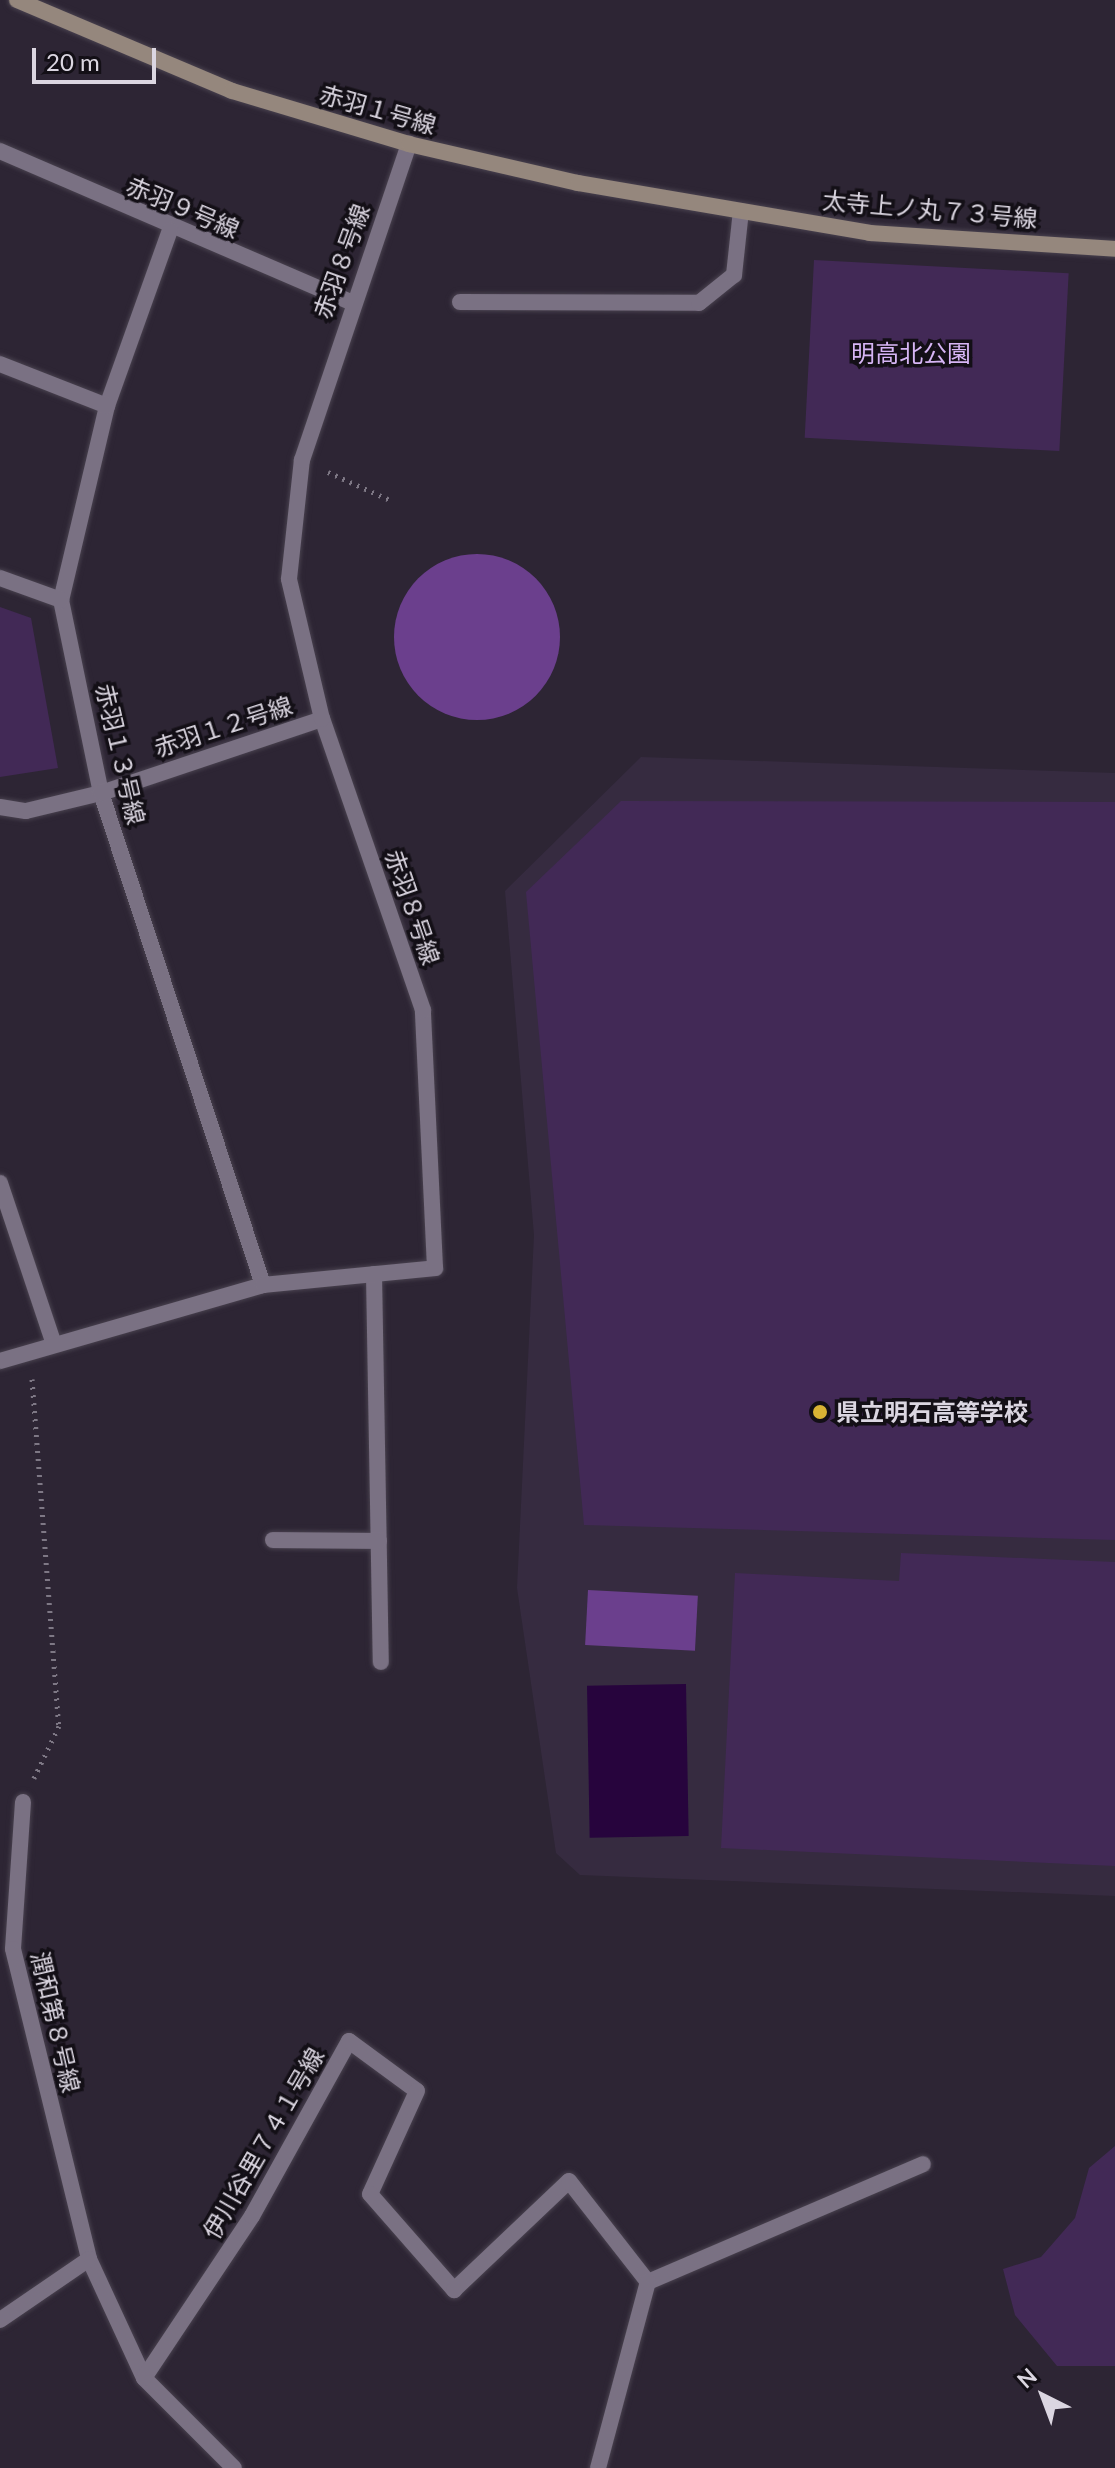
<!DOCTYPE html>
<html>
<head>
<meta charset="utf-8">
<style>
  body { margin:0 }
  #map { position:relative; width:1115px; height:2468px; overflow:hidden; background:#2d2534; font-family:Lato,"Noto Sans JP",sans-serif }
  div>[style] { position:absolute }
  [style*='--x'] { left:calc(var(--x)*1px); top:calc(var(--y)*1px); width:calc(var(--w)*1px); rotate:calc(var(--a)*1deg) }
  .built>* { inset:0; background:#362b40 }
  .green>* { inset:0; background:#422956; transform-origin:0 0 }
  .water>* { inset:0; background:#27043d; transform-origin:0 0 }
  .building>* { inset:0; background:#6b3f8d; transform-origin:0 0 }
  .round { border-radius:50% }
  .path>* { height:5px; margin-top:-2.5px; transform-origin:0; background:repeating-linear-gradient(90deg,#7e7885 0 2px,transparent 0 8px) }
  .roads { filter:drop-shadow(0 0 2px #48414e) drop-shadow(0 0 2px #48414e) }
  .street>* { height:16px; margin:-8px; padding:0 8px; transform-origin:8px; border-radius:8px; background:#7a7183 }
  .secondary>* { height:16px; margin:-8px; padding:0 8px; transform-origin:8px; border-radius:8px; background:#95877d }
  .dots>* { width:22px; height:22px; translate:-50% -50%; box-sizing:border-box; border:4px solid #130f16; border-radius:50% }
  span { translate:-50% -50%; white-space:nowrap; text-align:center; line-height:1.15; -webkit-text-stroke:7px #130f16; paint-order:stroke }
  .street-label { font-size:24px; color:#dbd6e1 }
  .park-label { font-size:24px; color:#d6b5f5 }
  .poi-label { font-size:24px; color:#dbd6e1; font-weight:700 }
  .left { translate:0 -50%; text-align:left }
  .north { position:absolute; left:1003px; top:2356px; width:80px; height:80px; -webkit-text-stroke:6px #130f16; paint-order:stroke; rotate:318deg; font-size:22px; font-weight:700; line-height:32px; text-align:center; color:#dbd6e1 }
  .north::after { content:''; display:block; margin:auto; width:28px; height:36px; background:#dbd6e1; clip-path:polygon(50% 0,100% 100%,50% 72%,0 100%) }
  .scale { position:absolute; left:32px; top:48px; width:124px; height:36px; box-sizing:border-box; border:4px solid #dbd6e1; border-top:0; padding-left:10px; font-size:24px; line-height:28px; white-space:nowrap; color:#dbd6e1; -webkit-text-stroke:6px #130f16; paint-order:stroke }
</style>
</head>
<body>
<div id="map">
  <div class="built">
    <div style="clip-path:polygon(641px 757px,1115px 773px,1115px 1896px,580px 1875px,556px 1853px,517px 1588px,534px 1235px,505px 891px)"></div>
  </div>
  <div class="green">
    <div style="left:814px;top:260px;width:255px;height:178px;rotate:3deg"></div>
    <div style="clip-path:polygon(0 607px,31px 618px,58px 768px,0 777px)"></div>
    <div style="clip-path:polygon(621px 801px,1115px 802px,1115px 1540px,584px 1525px,526px 892px)"></div>
    <div style="clip-path:polygon(901px 1553px,1115px 1562px,1115px 1866px,721px 1848px,735px 1573px,899px 1581px)"></div>
    <div style="clip-path:polygon(1115px 2146px,1115px 2366px,1057px 2366px,1015px 2315px,1003px 2269px,1041px 2257px,1075px 2218px,1089px 2168px)"></div>
  </div>
  <div class="water">
    <div style="left:686px;top:1684px;width:152px;height:99px;rotate:89deg"></div>
  </div>
  <div class="building">
    <div class="round" style="left:394px;top:554px;width:166px;height:166px"></div>
    <div style="left:588px;top:1590px;width:110px;height:55px;rotate:3deg"></div>
  </div>
  <div class="path">
    <div style="--x:328;--y:472;--w:68;--a:24.3"></div>
    <div style="--x:32;--y:1379;--w:348;--a:85.6"></div>
    <div style="--x:59;--y:1726;--w:58;--a:115.7"></div>
  </div>
  <div class="roads">
    <div class="street">
      <div style="--x:0;--y:151;--w:381;--a:23.3"></div>
      <div style="--x:170;--y:230;--w:187;--a:109.7"></div>
      <div style="--x:107;--y:406;--w:199;--a:103.3"></div>
      <div style="--x:61;--y:600;--w:197;--a:78.3"></div>
      <div style="--x:101;--y:793;--w:518;--a:71.77"></div>
      <div style="--x:460;--y:302;--w:239;--a:0.2"></div>
      <div style="--x:699;--y:303;--w:45;--a:-38.7"></div>
      <div style="--x:734;--y:275;--w:64;--a:-83.8"></div>
      <div style="--x:0;--y:364;--w:115;--a:21.4"></div>
      <div style="--x:0;--y:578;--w:65;--a:19.8"></div>
      <div style="--x:0;--y:807;--w:26;--a:9"></div>
      <div style="--x:26;--y:811;--w:77;--a:-13.5"></div>
      <div style="--x:101;--y:793;--w:233;--a:-18.5"></div>
      <div style="--x:0;--y:1183;--w:167;--a:71.5"></div>
      <div style="--x:374;--y:1274;--w:388;--a:89"></div>
      <div style="--x:0;--y:1361;--w:274;--a:-16.1"></div>
      <div style="--x:263;--y:1285;--w:173;--a:-5.6"></div>
      <div style="--x:435;--y:1268;--w:258;--a:-92.7"></div>
      <div style="--x:423;--y:1010;--w:308;--a:-109.1"></div>
      <div style="--x:322;--y:719;--w:144;--a:-103.3"></div>
      <div style="--x:289;--y:579;--w:120;--a:-83.8"></div>
      <div style="--x:302;--y:460;--w:334;--a:-71.3"></div>
      <div style="--x:273;--y:1540;--w:106;--a:0.5"></div>
      <div style="--x:23;--y:1802;--w:147;--a:93.9"></div>
      <div style="--x:13;--y:1949;--w:319;--a:76.2"></div>
      <div style="--x:89;--y:2259;--w:131;--a:65.2"></div>
      <div style="--x:144;--y:2378;--w:127;--a:45"></div>
      <div style="--x:648;--y:2282;--w:299;--a:-23.2"></div>
      <div style="--x:0;--y:2320;--w:108;--a:-34.4"></div>
      <div style="--x:144;--y:2378;--w:195;--a:-56.3"></div>
      <div style="--x:252;--y:2216;--w:200;--a:-61"></div>
      <div style="--x:349;--y:2041;--w:84;--a:36.3"></div>
      <div style="--x:417;--y:2091;--w:113;--a:114.5"></div>
      <div style="--x:370;--y:2194;--w:128;--a:48.8"></div>
      <div style="--x:454;--y:2290;--w:158;--a:-43.5"></div>
      <div style="--x:569;--y:2181;--w:128;--a:52"></div>
      <div style="--x:598;--y:2468;--w:193;--a:-75"></div>
    </div>
    <div class="secondary">
      <div style="--x:17;--y:0;--w:233;--a:22.9"></div>
      <div style="--x:232;--y:91;--w:185;--a:16.7"></div>
      <div style="--x:409;--y:144;--w:173;--a:13"></div>
      <div style="--x:578;--y:183;--w:296;--a:9.7"></div>
      <div style="--x:870;--y:233;--w:246;--a:3.7"></div>
    </div>
  </div>
  <div class="dots">
    <div style="left:820px;top:1412px;background:#d9b334"></div>
  </div>
  <div class="street-label">
    <span style="left:378px;top:109px;rotate:16deg">赤羽１号線</span>
    <span style="left:183px;top:207px;rotate:23deg">赤羽９号線</span>
    <span style="left:930px;top:209px;rotate:5deg">太寺上ノ丸７３号線</span>
    <span style="left:341px;top:261px;rotate:-70deg">赤羽８号線</span>
    <span style="left:223px;top:726px;rotate:-18deg">赤羽１２号線</span>
    <span style="left:121px;top:754px;rotate:77deg">赤羽１３号線</span>
    <span style="left:413px;top:907px;rotate:71deg">赤羽８号線</span>
    <span style="left:56px;top:2022px;rotate:77deg">潤和第８号線</span>
    <span style="left:263px;top:2143px;rotate:-60deg">伊川谷里７４１号線</span>
  </div>
  <div class="park-label">
    <span style="left:911px;top:353px">明高北公園</span>
  </div>
  <div class="poi-label">
    <span class="left" style="left:836px;top:1412px">県立明石高等学校</span>
  </div>
  <div class="north">N</div>
  <div class="scale">20 m</div>
</div>
</body>
</html>
